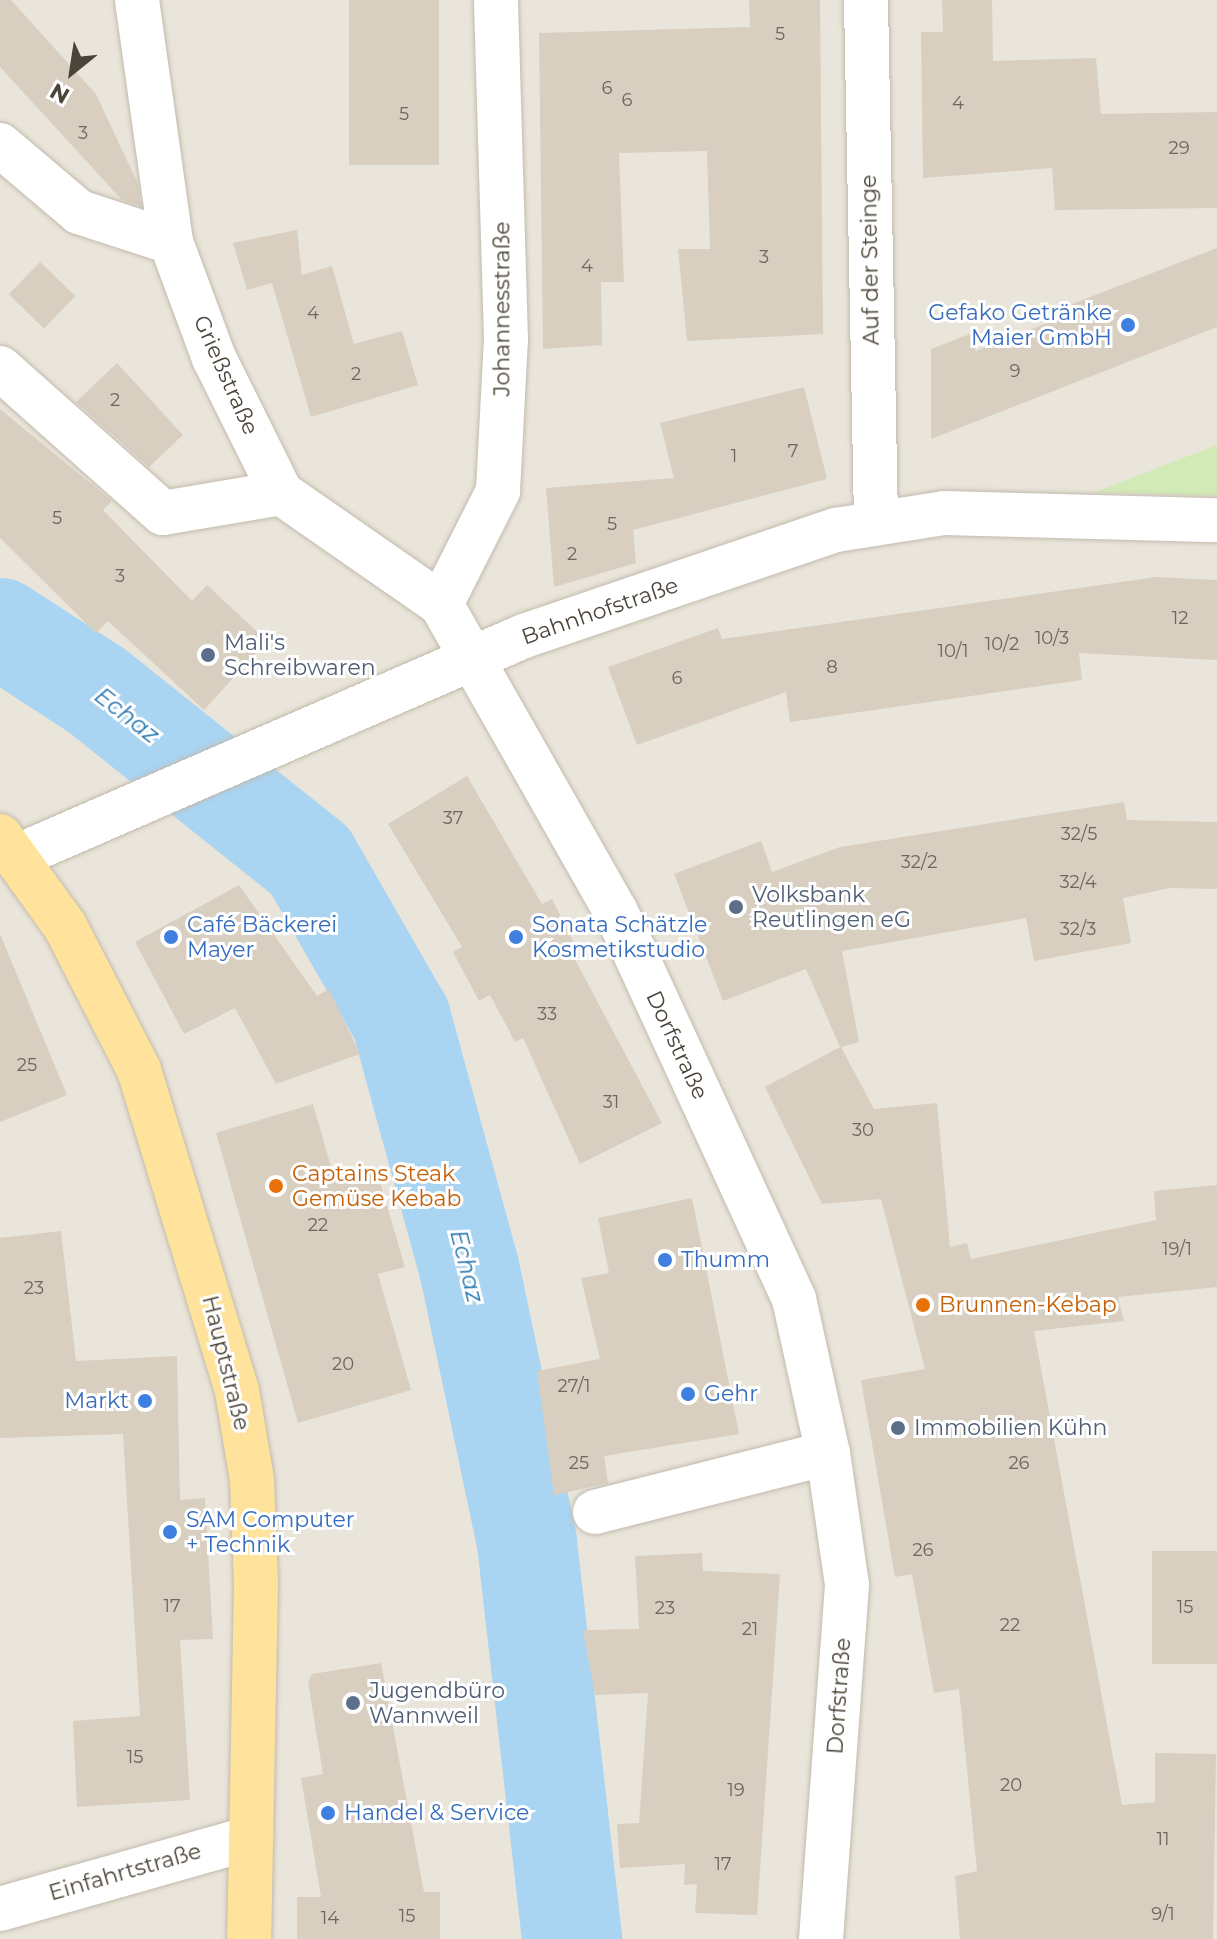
<!DOCTYPE html>
<html>
<head>
<meta charset="utf-8">
<style>
  body { margin:0 }
  #map { position:relative; width:1217px; height:1939px; overflow:hidden; background:#f6f3ec; font-family:Montserrat,sans-serif }
  div>[style] { position:absolute }
  [style*='--x'] { left:calc(var(--x)*1px); top:calc(var(--y)*1px); width:calc(var(--w)*1px); rotate:calc(var(--a)*1deg) }
  .residential>* { inset:0; background:#eae5da; transform-origin:0 0 }
  .green>* { inset:0; background:#d2eab5 }
  .river>* { height:100px; margin:-50px; padding:0 50px; transform-origin:50px; border-radius:50px; background:#a9d4f2 }
  .building>* { inset:0; background:#d8cfc1; transform-origin:0 0 }
  .roads { filter:drop-shadow(0 0 2px #c2bbae) drop-shadow(0 0 2px #c2bbae) }
  .minor>* { height:44px; margin:-22px; padding:0 22px; transform-origin:22px; border-radius:22px; background:#fff }
  .major>* { height:44px; margin:-22px; padding:0 22px; transform-origin:22px; border-radius:22px; background:#ffe39c }
  .dots>* { width:22px; height:22px; translate:-50% -50%; box-sizing:border-box; border:4px solid #fff; border-radius:50% }
  span { translate:-50% -50%; white-space:nowrap; text-align:center; line-height:1.15; -webkit-text-stroke:6px #fff; paint-order:stroke }
  .number-label { font-size:18px; color:#6e675b }
  .number-label span { -webkit-text-stroke-width:0 }
  .street-label { font-size:22px; color:#4b4439 }
  .shop-label { font-size:22px; color:#366cbe }
  .right { translate:-100% -50%; text-align:right }
  .left { translate:0 -50%; text-align:left }
  .service-label { font-size:22px; color:#4e5e75 }
  .food-label { font-size:22px; color:#c56008 }
  .water-label { font-size:24px; color:#2e7ab2; font-style:italic }
  .north { position:absolute; left:32px; top:32px; width:80px; height:80px; -webkit-text-stroke:6px #fff; paint-order:stroke; rotate:210deg; font-size:22px; font-weight:700; line-height:32px; text-align:center; color:#4b4439 }
  .north::after { content:''; display:block; margin:auto; width:28px; height:36px; background:#4b4439; clip-path:polygon(50% 0,100% 100%,50% 72%,0 100%) }
</style>
</head>
<body>
<div id="map">
  <div class="residential">
    <div style="left:0;top:0;width:1217px;height:1939px"></div>
  </div>
  <div class="green">
    <div style="clip-path:polygon(1217px 445px,1217px 496px,1095px 492px)"></div>
  </div>
  <div class="river">
    <div style="--x:0;--y:628;--w:114;--a:32.9"></div>
    <div style="--x:96;--y:690;--w:274;--a:38.6"></div>
    <div style="--x:310;--y:861;--w:182;--a:60.1"></div>
    <div style="--x:401;--y:1019;--w:257;--a:74.7"></div>
    <div style="--x:469;--y:1267;--w:282;--a:78.1"></div>
    <div style="--x:527;--y:1543;--w:399;--a:83.5"></div>
  </div>
  <div class="building">
    <div style="clip-path:polygon(0 0,11px 0,96px 94px,138px 184px,141px 206px,122px 200px,0 67px)"></div>
    <div style="left:349px;top:0;width:90px;height:165px"></div>
    <div style="clip-path:polygon(749px 0,820px 0,823px 334px,687px 341px,678px 249px,710px 249px,707px 151px,619px 153px,624px 282px,601px 282px,602px 345px,543px 349px,539px 33px,750px 27px)"></div>
    <div style="clip-path:polygon(942px 0,992px 0,993px 61px,1096px 58px,1101px 114px,1217px 112px,1217px 208px,1055px 210px,1052px 168px,923px 178px,921px 32px,943px 32px)"></div>
    <div style="clip-path:polygon(297px 230px,302px 275px,332px 266px,354px 344px,402px 331px,418px 385px,311px 417px,272px 283px,247px 290px,233px 243px)"></div>
    <div style="clip-path:polygon(1217px 248px,1217px 327px,931px 439px,931px 349px,970px 334px,976px 351px,1075px 312px,1072px 304px)"></div>
    <div style="left:40px;top:262px;width:49px;height:45px;rotate:44deg"></div>
    <div style="clip-path:polygon(117px 363px,183px 435px,149px 467px,76px 402px)"></div>
    <div style="clip-path:polygon(804px 387px,827px 479px,633px 530px,636px 563px,554px 587px,546px 488px,674px 478px,660px 423px)"></div>
    <div style="clip-path:polygon(0 409px,112px 501px,103px 510px,192px 601px,207px 585px,267px 641px,204px 710px,108px 621px,96px 633px,0 538px)"></div>
    <div style="clip-path:polygon(1156px 577px,1217px 580px,1217px 660px,1079px 653px,1082px 680px,790px 722px,786px 692px,637px 745px,608px 667px,718px 628px,722px 639px)"></div>
    <div style="clip-path:polygon(467px 776px,542px 904px,552px 899px,577px 949px,571px 952px,662px 1123px,580px 1164px,523px 1038px,515px 1042px,490px 995px,479px 1001px,453px 952px,462px 947px,388px 824px)"></div>
    <div style="clip-path:polygon(1124px 802px,1127px 820px,1217px 822px,1217px 889px,1170px 888px,1123px 898px,1131px 943px,1034px 961px,1026px 918px,842px 951px,859px 1042px,841px 1047px,874px 1109px,937px 1103px,950px 1247px,967px 1243px,971px 1259px,1156px 1220px,1154px 1191px,1217px 1185px,1217px 1287px,1118px 1297px,1124px 1321px,1034px 1331px,1122px 1805px,1155px 1802px,1155px 1753px,1216px 1754px,1213px 1939px,960px 1939px,955px 1876px,977px 1871px,959px 1689px,934px 1693px,912px 1574px,895px 1577px,861px 1380px,925px 1369px,881px 1199px,822px 1204px,765px 1087px,840px 1047px,806px 969px,723px 1001px,674px 874px,761px 841px,772px 872px,840px 847px)"></div>
    <div style="clip-path:polygon(239px 885px,317px 996px,329px 989px,360px 1054px,276px 1084px,235px 1008px,184px 1034px,135px 942px)"></div>
    <div style="clip-path:polygon(0 934px,67px 1095px,0 1122px)"></div>
    <div style="clip-path:polygon(313px 1104px,336px 1184px,377px 1172px,405px 1267px,378px 1274px,411px 1390px,298px 1423px,216px 1133px)"></div>
    <div style="clip-path:polygon(692px 1198px,739px 1434px,604px 1456px,608px 1483px,554px 1495px,537px 1371px,600px 1359px,581px 1278px,609px 1273px,598px 1218px)"></div>
    <div style="clip-path:polygon(61px 1231px,76px 1361px,177px 1356px,180px 1500px,205px 1498px,213px 1639px,180px 1640px,190px 1800px,77px 1807px,73px 1721px,140px 1716px,123px 1434px,0 1438px,0 1238px)"></div>
    <div style="left:1152px;top:1551px;width:65px;height:113px"></div>
    <div style="clip-path:polygon(702px 1553px,703px 1571px,780px 1574px,757px 1915px,695px 1913px,697px 1884px,684px 1885px,685px 1864px,620px 1868px,617px 1824px,639px 1823px,648px 1693px,595px 1695px,583px 1630px,639px 1629px,635px 1556px)"></div>
    <div style="clip-path:polygon(381px 1663px,424px 1892px,440px 1892px,440px 1939px,297px 1939px,297px 1897px,321px 1897px,301px 1778px,323px 1774px,308px 1682px,312px 1674px)"></div>
  </div>
  <div class="roads">
    <div class="minor">
      <div style="--x:137;--y:0;--w:244;--a:82"></div>
      <div style="--x:171;--y:242;--w:124;--a:69.7"></div>
      <div style="--x:214;--y:358;--w:151;--a:63.6"></div>
      <div style="--x:281;--y:493;--w:195;--a:34.8"></div>
      <div style="--x:441;--y:604;--w:354;--a:60.4"></div>
      <div style="--x:616;--y:912;--w:426;--a:65.3"></div>
      <div style="--x:794;--y:1299;--w:158;--a:77.6"></div>
      <div style="--x:828;--y:1453;--w:133;--a:81.8"></div>
      <div style="--x:847;--y:1585;--w:355;--a:94.2"></div>
      <div style="--x:866;--y:0;--w:519;--a:88.9"></div>
      <div style="--x:0;--y:145;--w:104;--a:40.3"></div>
      <div style="--x:79;--y:212;--w:97;--a:18.1"></div>
      <div style="--x:0;--y:368;--w:218;--a:41.7"></div>
      <div style="--x:163;--y:513;--w:120;--a:-9.6"></div>
      <div style="--x:441;--y:604;--w:127;--a:-63.2"></div>
      <div style="--x:498;--y:491;--w:152;--a:-87"></div>
      <div style="--x:506;--y:339;--w:339;--a:-91.7"></div>
      <div style="--x:18;--y:856;--w:552;--a:-23.5"></div>
      <div style="--x:524;--y:636;--w:330;--a:-18.8"></div>
      <div style="--x:836;--y:530;--w:109;--a:-8.9"></div>
      <div style="--x:944;--y:513;--w:273;--a:1.5"></div>
      <div style="--x:595;--y:1512;--w:240;--a:-14.2"></div>
      <div style="--x:0;--y:1909;--w:261;--a:-15.8"></div>
    </div>
    <div class="major">
      <div style="--x:0;--y:836;--w:111;--a:54.2"></div>
      <div style="--x:65;--y:926;--w:162;--a:62.8"></div>
      <div style="--x:139;--y:1070;--w:336;--a:73"></div>
      <div style="--x:237;--y:1391;--w:90;--a:80.4"></div>
      <div style="--x:252;--y:1480;--w:103;--a:87.8"></div>
      <div style="--x:256;--y:1583;--w:356;--a:91.1"></div>
    </div>
  </div>
  <div class="dots">
    <div style="left:1128px;top:325px;background:#3f7fe0"></div>
    <div style="left:208px;top:655px;background:#5c6f8a"></div>
    <div style="left:736px;top:907px;background:#5c6f8a"></div>
    <div style="left:171px;top:937px;background:#3f7fe0"></div>
    <div style="left:516px;top:937px;background:#3f7fe0"></div>
    <div style="left:276px;top:1186px;background:#e8710a"></div>
    <div style="left:665px;top:1260px;background:#3f7fe0"></div>
    <div style="left:923px;top:1305px;background:#e8710a"></div>
    <div style="left:688px;top:1394px;background:#3f7fe0"></div>
    <div style="left:145px;top:1401px;background:#3f7fe0"></div>
    <div style="left:898px;top:1428px;background:#5c6f8a"></div>
    <div style="left:170px;top:1532px;background:#3f7fe0"></div>
    <div style="left:353px;top:1703px;background:#5c6f8a"></div>
    <div style="left:328px;top:1813px;background:#3f7fe0"></div>
  </div>
  <div class="number-label">
    <span style="left:780px;top:34px">5</span>
    <span style="left:607px;top:88px">6</span>
    <span style="left:627px;top:100px">6</span>
    <span style="left:958px;top:103px">4</span>
    <span style="left:404px;top:114px">5</span>
    <span style="left:83px;top:133px">3</span>
    <span style="left:1179px;top:148px">29</span>
    <span style="left:764px;top:257px">3</span>
    <span style="left:587px;top:266px">4</span>
    <span style="left:313px;top:313px">4</span>
    <span style="left:1015px;top:371px">9</span>
    <span style="left:356px;top:374px">2</span>
    <span style="left:115px;top:400px">2</span>
    <span style="left:793px;top:451px">7</span>
    <span style="left:734px;top:456px">1</span>
    <span style="left:57px;top:518px">5</span>
    <span style="left:612px;top:524px">5</span>
    <span style="left:572px;top:554px">2</span>
    <span style="left:120px;top:576px">3</span>
    <span style="left:1180px;top:618px">12</span>
    <span style="left:1052px;top:638px">10/3</span>
    <span style="left:1002px;top:644px">10/2</span>
    <span style="left:953px;top:651px">10/1</span>
    <span style="left:832px;top:667px">8</span>
    <span style="left:677px;top:678px">6</span>
    <span style="left:453px;top:818px">37</span>
    <span style="left:1079px;top:834px">32/5</span>
    <span style="left:919px;top:862px">32/2</span>
    <span style="left:1078px;top:882px">32/4</span>
    <span style="left:1078px;top:929px">32/3</span>
    <span style="left:547px;top:1014px">33</span>
    <span style="left:27px;top:1065px">25</span>
    <span style="left:611px;top:1102px">31</span>
    <span style="left:863px;top:1130px">30</span>
    <span style="left:318px;top:1225px">22</span>
    <span style="left:1177px;top:1249px">19/1</span>
    <span style="left:34px;top:1288px">23</span>
    <span style="left:343px;top:1364px">20</span>
    <span style="left:574px;top:1386px">27/1</span>
    <span style="left:579px;top:1463px">25</span>
    <span style="left:1019px;top:1463px">26</span>
    <span style="left:923px;top:1550px">26</span>
    <span style="left:172px;top:1606px">17</span>
    <span style="left:1185px;top:1607px">15</span>
    <span style="left:665px;top:1608px">23</span>
    <span style="left:1010px;top:1625px">22</span>
    <span style="left:750px;top:1629px">21</span>
    <span style="left:135px;top:1757px">15</span>
    <span style="left:1011px;top:1785px">20</span>
    <span style="left:736px;top:1790px">19</span>
    <span style="left:1163px;top:1839px">11</span>
    <span style="left:723px;top:1864px">17</span>
    <span style="left:1163px;top:1914px">9/1</span>
    <span style="left:407px;top:1916px">15</span>
    <span style="left:330px;top:1918px">14</span>
  </div>
  <div class="street-label">
    <span style="left:870px;top:260px;rotate:-91deg">Auf der Steinge</span>
    <span style="left:502px;top:309px;rotate:-90deg">Johannesstraße</span>
    <span style="left:226px;top:375px;rotate:66deg">Grießstraße</span>
    <span style="left:600px;top:611px;rotate:-19deg">Bahnhofstraße</span>
    <span style="left:677px;top:1045px;rotate:65deg">Dorfstraße</span>
    <span style="left:226px;top:1363px;rotate:76deg">Hauptstraße</span>
    <span style="left:839px;top:1696px;rotate:-86deg">Dorfstraße</span>
    <span style="left:125px;top:1872px;rotate:-16deg">Einfahrtstraße</span>
  </div>
  <div class="shop-label">
    <span class="right" style="left:1112px;top:325px">Gefako Getränke<br>Maier GmbH</span>
    <span class="left" style="left:187px;top:937px">Café Bäckerei<br>Mayer</span>
    <span class="left" style="left:532px;top:937px">Sonata Schätzle<br>Kosmetikstudio</span>
    <span class="left" style="left:681px;top:1260px">Thumm</span>
    <span class="left" style="left:704px;top:1394px">Gehr</span>
    <span class="right" style="left:129px;top:1401px">Markt</span>
    <span class="left" style="left:186px;top:1532px">SAM Computer<br>+ Technik</span>
    <span class="left" style="left:344px;top:1813px">Handel &amp; Service</span>
  </div>
  <div class="service-label">
    <span class="left" style="left:224px;top:655px">Mali's<br>Schreibwaren</span>
    <span class="left" style="left:752px;top:907px">Volksbank<br>Reutlingen eG</span>
    <span class="left" style="left:914px;top:1428px">Immobilien Kühn</span>
    <span class="left" style="left:369px;top:1703px">Jugendbüro<br>Wannweil</span>
  </div>
  <div class="food-label">
    <span class="left" style="left:292px;top:1186px">Captains Steak<br>Gemüse Kebab</span>
    <span class="left" style="left:939px;top:1305px">Brunnen-Kebap</span>
  </div>
  <div class="water-label">
    <span style="left:127px;top:715px;rotate:38deg">Echaz</span>
    <span style="left:467px;top:1266px;rotate:76deg">Echaz</span>
  </div>
  <div class="north">N</div>
</div>
</body>
</html>
